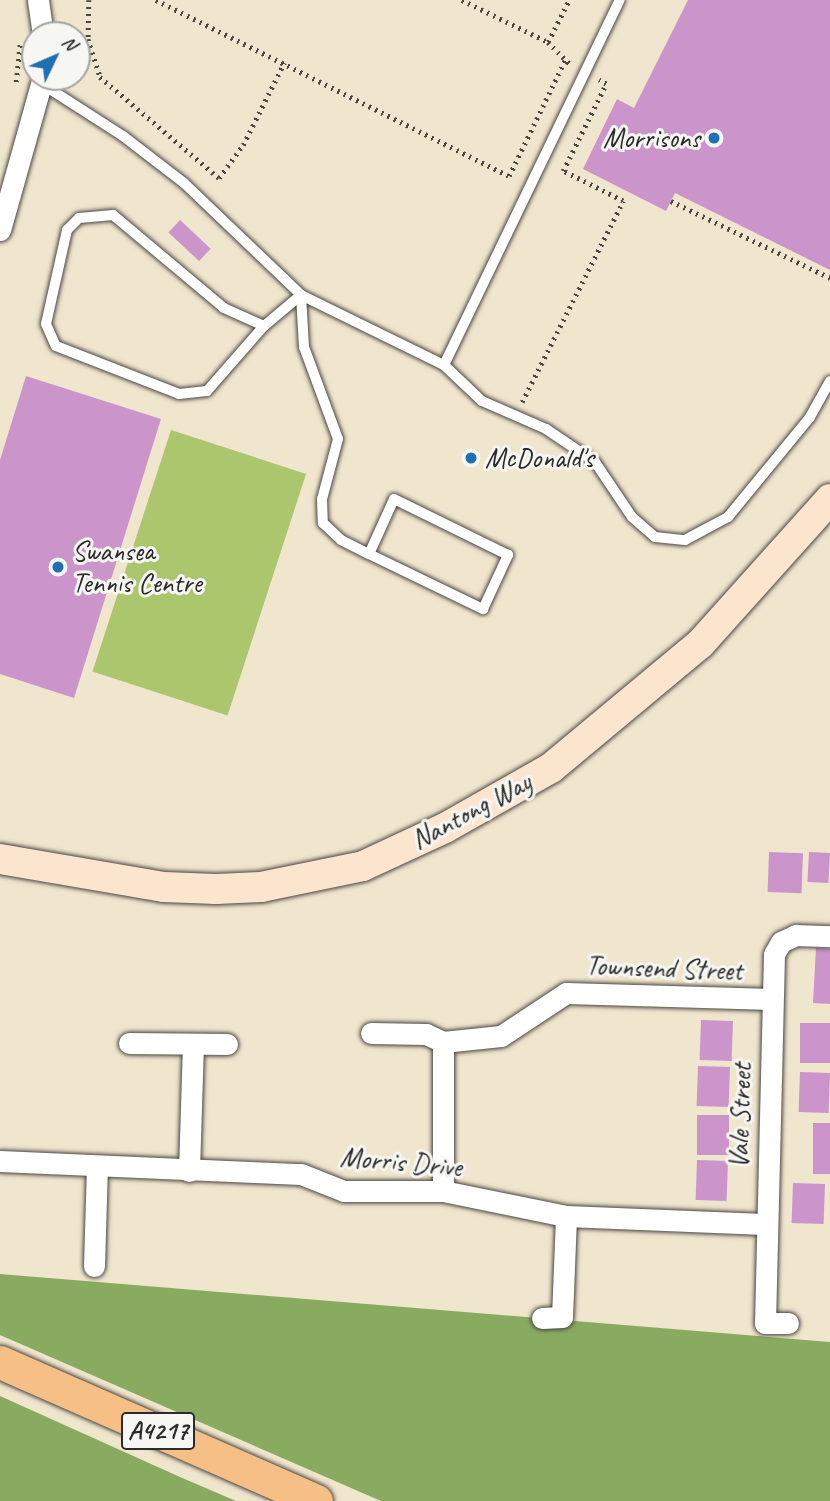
<!DOCTYPE html>
<html>
<head>
<meta charset="utf-8">
<style>
  body { margin:0 }
  #map { position:relative; width:830px; height:1501px; overflow:hidden; background:#f0e5cd; font-family:Caveat,sans-serif }
  div>[style] { position:absolute }
  [style*='--x'] { left:calc(var(--x)*1px); top:calc(var(--y)*1px); width:calc(var(--w)*1px); rotate:calc(var(--a)*1deg) }
  .green>* { inset:0; background:#abc66d; transform-origin:0 0 }
  .forest>* { inset:0; background:#88ab60 }
  .building>* { inset:0; background:#cb95cb; transform-origin:0 0 }
  .path>* { height:4.5px; margin-top:-2.25px; transform-origin:0; background:repeating-linear-gradient(90deg,#494743 0 2px,transparent 0 7px) }
  .roads { filter:drop-shadow(0 0 2px #494743) drop-shadow(0 0 2px #494743) }
  .lane>* { height:10px; margin:-5px; padding:0 5px; transform-origin:5px; border-radius:5px; background:#fff }
  .street>* { height:21px; margin:-10.5px; padding:0 10.5px; transform-origin:10.5px; border-radius:10.5px; background:#fff }
  .secondary>* { height:30px; margin:-15px; padding:0 15px; transform-origin:15px; border-radius:15px; background:#fbe5cf }
  .primary>* { height:33px; margin:-16.5px; padding:0 16.5px; transform-origin:16.5px; border-radius:16.5px; background:#f5bf86 }
  .dots>* { width:19px; height:19px; translate:-50% -50%; box-sizing:border-box; border:4px solid #f6f6f2; border-radius:50% }
  span { translate:-50% -50%; white-space:nowrap; text-align:center; line-height:1.15; -webkit-text-stroke:6px #f6f6f2; paint-order:stroke }
  .shield-label span { padding:2px 5px; background:#f6f6f2; border:2px solid; border-radius:5px; -webkit-text-stroke-width:0 }
  .shield-label { font-size:26px; color:#2b2b2b; font-weight:700 }
  .poi-label { font-size:28px; color:#2b2b2b }
  .right { translate:-100% -50%; text-align:right }
  .left { translate:0 -50%; text-align:left }
  .street-label { font-size:28px; color:#2b2b2b }
  .north { position:absolute; left:21px; top:21px; width:70px; height:70px; box-sizing:border-box; background:#f6f6f2; border:2px solid #a5a5a2; border-radius:50%; rotate:46deg; font-size:19px; font-weight:700; line-height:28px; text-align:center; color:#2b2b2b }
  .north::after { content:''; display:block; margin:auto; width:24px; height:32px; background:#1f6fb2; clip-path:polygon(50% 0,100% 100%,50% 72%,0 100%) }
</style>
</head>
<body>
<div id="map">
  <div class="green">
    <div style="left:171px;top:430px;width:142px;height:254px;rotate:18deg"></div>
  </div>
  <div class="forest">
    <div style="clip-path:polygon(0 1274px,830px 1342px,830px 1501px,381px 1501px,0 1335px)"></div>
    <div style="clip-path:polygon(0 1396px,180px 1477px,236px 1501px,0 1501px)"></div>
  </div>
  <div class="building">
    <div style="clip-path:polygon(688px 0,830px 0,830px 270px,675px 193px,666px 211px,583px 169px,617px 99px,634px 108px)"></div>
    <div style="left:180px;top:220px;width:42px;height:17px;rotate:43deg"></div>
    <div style="clip-path:polygon(26px 376px,161px 419px,74px 698px,0 674px,0 460px)"></div>
    <div style="left:769px;top:852px;width:34px;height:40px;rotate:2deg"></div>
    <div style="left:809px;top:852px;width:21px;height:30px;rotate:3deg"></div>
    <div style="clip-path:polygon(816px 948px,830px 949px,830px 1004px,813px 1003px)"></div>
    <div style="left:701px;top:1020px;width:32px;height:40px;rotate:2deg"></div>
    <div style="left:800px;top:1023px;width:30px;height:40px"></div>
    <div style="left:698px;top:1066px;width:32px;height:40px;rotate:2deg"></div>
    <div style="left:800px;top:1072px;width:30px;height:40px;rotate:2deg"></div>
    <div style="left:697px;top:1115px;width:32px;height:40px"></div>
    <div style="left:813px;top:1123px;width:17px;height:51px"></div>
    <div style="left:697px;top:1160px;width:31px;height:40px;rotate:2deg"></div>
    <div style="left:793px;top:1183px;width:32px;height:40px;rotate:2deg"></div>
  </div>
  <div class="path">
    <div style="--x:89;--y:0;--w:39;--a:91"></div>
    <div style="--x:88;--y:39;--w:40;--a:72"></div>
    <div style="--x:100;--y:77;--w:156;--a:40.3"></div>
    <div style="--x:219;--y:178;--w:41;--a:-54"></div>
    <div style="--x:243;--y:145;--w:92;--a:-63.4"></div>
    <div style="--x:156;--y:0;--w:394;--a:26.5"></div>
    <div style="--x:509;--y:176;--w:129;--a:-64.2"></div>
    <div style="--x:462;--y:0;--w:96;--a:26"></div>
    <div style="--x:548;--y:42;--w:47;--a:-63.4"></div>
    <div style="--x:548;--y:42;--w:34;--a:45"></div>
    <div style="--x:16;--y:82;--w:39;--a:-84"></div>
    <div style="--x:671;--y:201;--w:177;--a:25.8"></div>
    <div style="--x:522;--y:402;--w:225;--a:-63.3"></div>
    <div style="--x:623;--y:201;--w:67;--a:-153.4"></div>
    <div style="--x:563;--y:171;--w:97;--a:-63.7"></div>
    <div style="--x:606;--y:84;--w:8;--a:-150"></div>
  </div>
  <div class="roads">
    <div class="lane">
      <div style="--x:42;--y:84;--w:96;--a:32.7"></div>
      <div style="--x:123;--y:136;--w:77;--a:37.6"></div>
      <div style="--x:184;--y:183;--w:162;--a:43.7"></div>
      <div style="--x:301;--y:295;--w:159;--a:26.1"></div>
      <div style="--x:444;--y:365;--w:52;--a:43.5"></div>
      <div style="--x:482;--y:401;--w:70;--a:23.6"></div>
      <div style="--x:546;--y:429;--w:59;--a:34"></div>
      <div style="--x:595;--y:462;--w:66;--a:56.1"></div>
      <div style="--x:632;--y:517;--w:30;--a:41"></div>
      <div style="--x:655;--y:537;--w:30;--a:6"></div>
      <div style="--x:685;--y:540;--w:49;--a:-28.1"></div>
      <div style="--x:728;--y:517;--w:129;--a:-50.6"></div>
      <div style="--x:810;--y:417;--w:41;--a:-60.9"></div>
      <div style="--x:301;--y:295;--w:52;--a:86.7"></div>
      <div style="--x:304;--y:347;--w:98;--a:69.7"></div>
      <div style="--x:338;--y:439;--w:62;--a:104.9"></div>
      <div style="--x:322;--y:499;--w:24;--a:88"></div>
      <div style="--x:323;--y:523;--w:25;--a:43"></div>
      <div style="--x:341;--y:540;--w:31;--a:27"></div>
      <div style="--x:369;--y:554;--w:127;--a:25.8"></div>
      <div style="--x:483;--y:609;--w:60;--a:-65.2"></div>
      <div style="--x:508;--y:555;--w:127;--a:-153.8"></div>
      <div style="--x:394;--y:499;--w:60;--a:114.4"></div>
      <div style="--x:264;--y:326;--w:44;--a:-155.8"></div>
      <div style="--x:224;--y:308;--w:145;--a:-140"></div>
      <div style="--x:113;--y:215;--w:34;--a:175"></div>
      <div style="--x:79;--y:218;--w:17;--a:135"></div>
      <div style="--x:67;--y:230;--w:96;--a:102.6"></div>
      <div style="--x:46;--y:324;--w:24;--a:66"></div>
      <div style="--x:56;--y:346;--w:132;--a:21.3"></div>
      <div style="--x:179;--y:394;--w:28;--a:-6"></div>
      <div style="--x:207;--y:391;--w:86;--a:-48.8"></div>
      <div style="--x:264;--y:326;--w:48;--a:-40"></div>
      <div style="--x:444;--y:365;--w:405;--a:-64.3"></div>
    </div>
    <div class="street">
      <div style="--x:38;--y:0;--w:35;--a:82"></div>
      <div style="--x:0;--y:230;--w:159;--a:-74.3"></div>
      <div style="--x:371;--y:1033;--w:55;--a:1"></div>
      <div style="--x:426;--y:1034;--w:19;--a:25"></div>
      <div style="--x:443;--y:1042;--w:149;--a:90"></div>
      <div style="--x:443;--y:1042;--w:58;--a:-5.9"></div>
      <div style="--x:501;--y:1036;--w:78;--a:-33.5"></div>
      <div style="--x:566;--y:993;--w:206;--a:1.7"></div>
      <div style="--x:129;--y:1043;--w:98;--a:0.6"></div>
      <div style="--x:0;--y:1161;--w:301;--a:2.5"></div>
      <div style="--x:301;--y:1174;--w:46;--a:21.6"></div>
      <div style="--x:344;--y:1191;--w:99;--a:0"></div>
      <div style="--x:443;--y:1191;--w:126;--a:11.5"></div>
      <div style="--x:566;--y:1216;--w:198;--a:2.3"></div>
      <div style="--x:189;--y:1171;--w:127;--a:-88.2"></div>
      <div style="--x:94;--y:1266;--w:100;--a:-88.3"></div>
      <div style="--x:542;--y:1318;--w:20;--a:-3"></div>
      <div style="--x:562;--y:1317;--w:101;--a:-87.7"></div>
      <div style="--x:788;--y:1323;--w:23;--a:180"></div>
      <div style="--x:765;--y:1323;--w:369;--a:-88.6"></div>
      <div style="--x:774;--y:954;--w:14;--a:-60"></div>
      <div style="--x:781;--y:942;--w:17;--a:-25"></div>
      <div style="--x:796;--y:935;--w:34;--a:2"></div>
    </div>
    <div class="secondary">
      <div style="--x:0;--y:859;--w:166;--a:9.7"></div>
      <div style="--x:164;--y:887;--w:52;--a:2.2"></div>
      <div style="--x:216;--y:889;--w:45;--a:-2.5"></div>
      <div style="--x:261;--y:887;--w:104;--a:-11.6"></div>
      <div style="--x:363;--y:866;--w:90;--a:-24.9"></div>
      <div style="--x:445;--y:828;--w:122;--a:-29.5"></div>
      <div style="--x:551;--y:768;--w:194;--a:-39.8"></div>
      <div style="--x:700;--y:644;--w:195;--a:-48.1"></div>
    </div>
    <div class="primary">
      <div style="--x:0;--y:1362;--w:345;--a:23.7"></div>
    </div>
  </div>
  <div class="dots">
    <div style="left:714px;top:138px;background:#1f6fb2"></div>
    <div style="left:471px;top:458px;background:#1f6fb2"></div>
    <div style="left:58px;top:567px;background:#1f6fb2"></div>
  </div>
  <div class="shield-label">
    <span style="left:158px;top:1431px">A4217</span>
  </div>
  <div class="poi-label">
    <span class="right" style="left:700px;top:138px">Morrisons</span>
    <span class="left" style="left:485px;top:458px">McDonald's</span>
    <span class="left" style="left:72px;top:567px">Swansea<br>Tennis Centre</span>
  </div>
  <div class="street-label">
    <span style="left:471px;top:811px;rotate:-28deg">Nantong Way</span>
    <span style="left:664px;top:968px;rotate:2deg">Townsend Street</span>
    <span style="left:740px;top:1116px;rotate:-88deg">Vale Street</span>
    <span style="left:401px;top:1162px;rotate:5deg">Morris Drive</span>
  </div>
  <div class="north">N</div>
</div>
</body>
</html>
